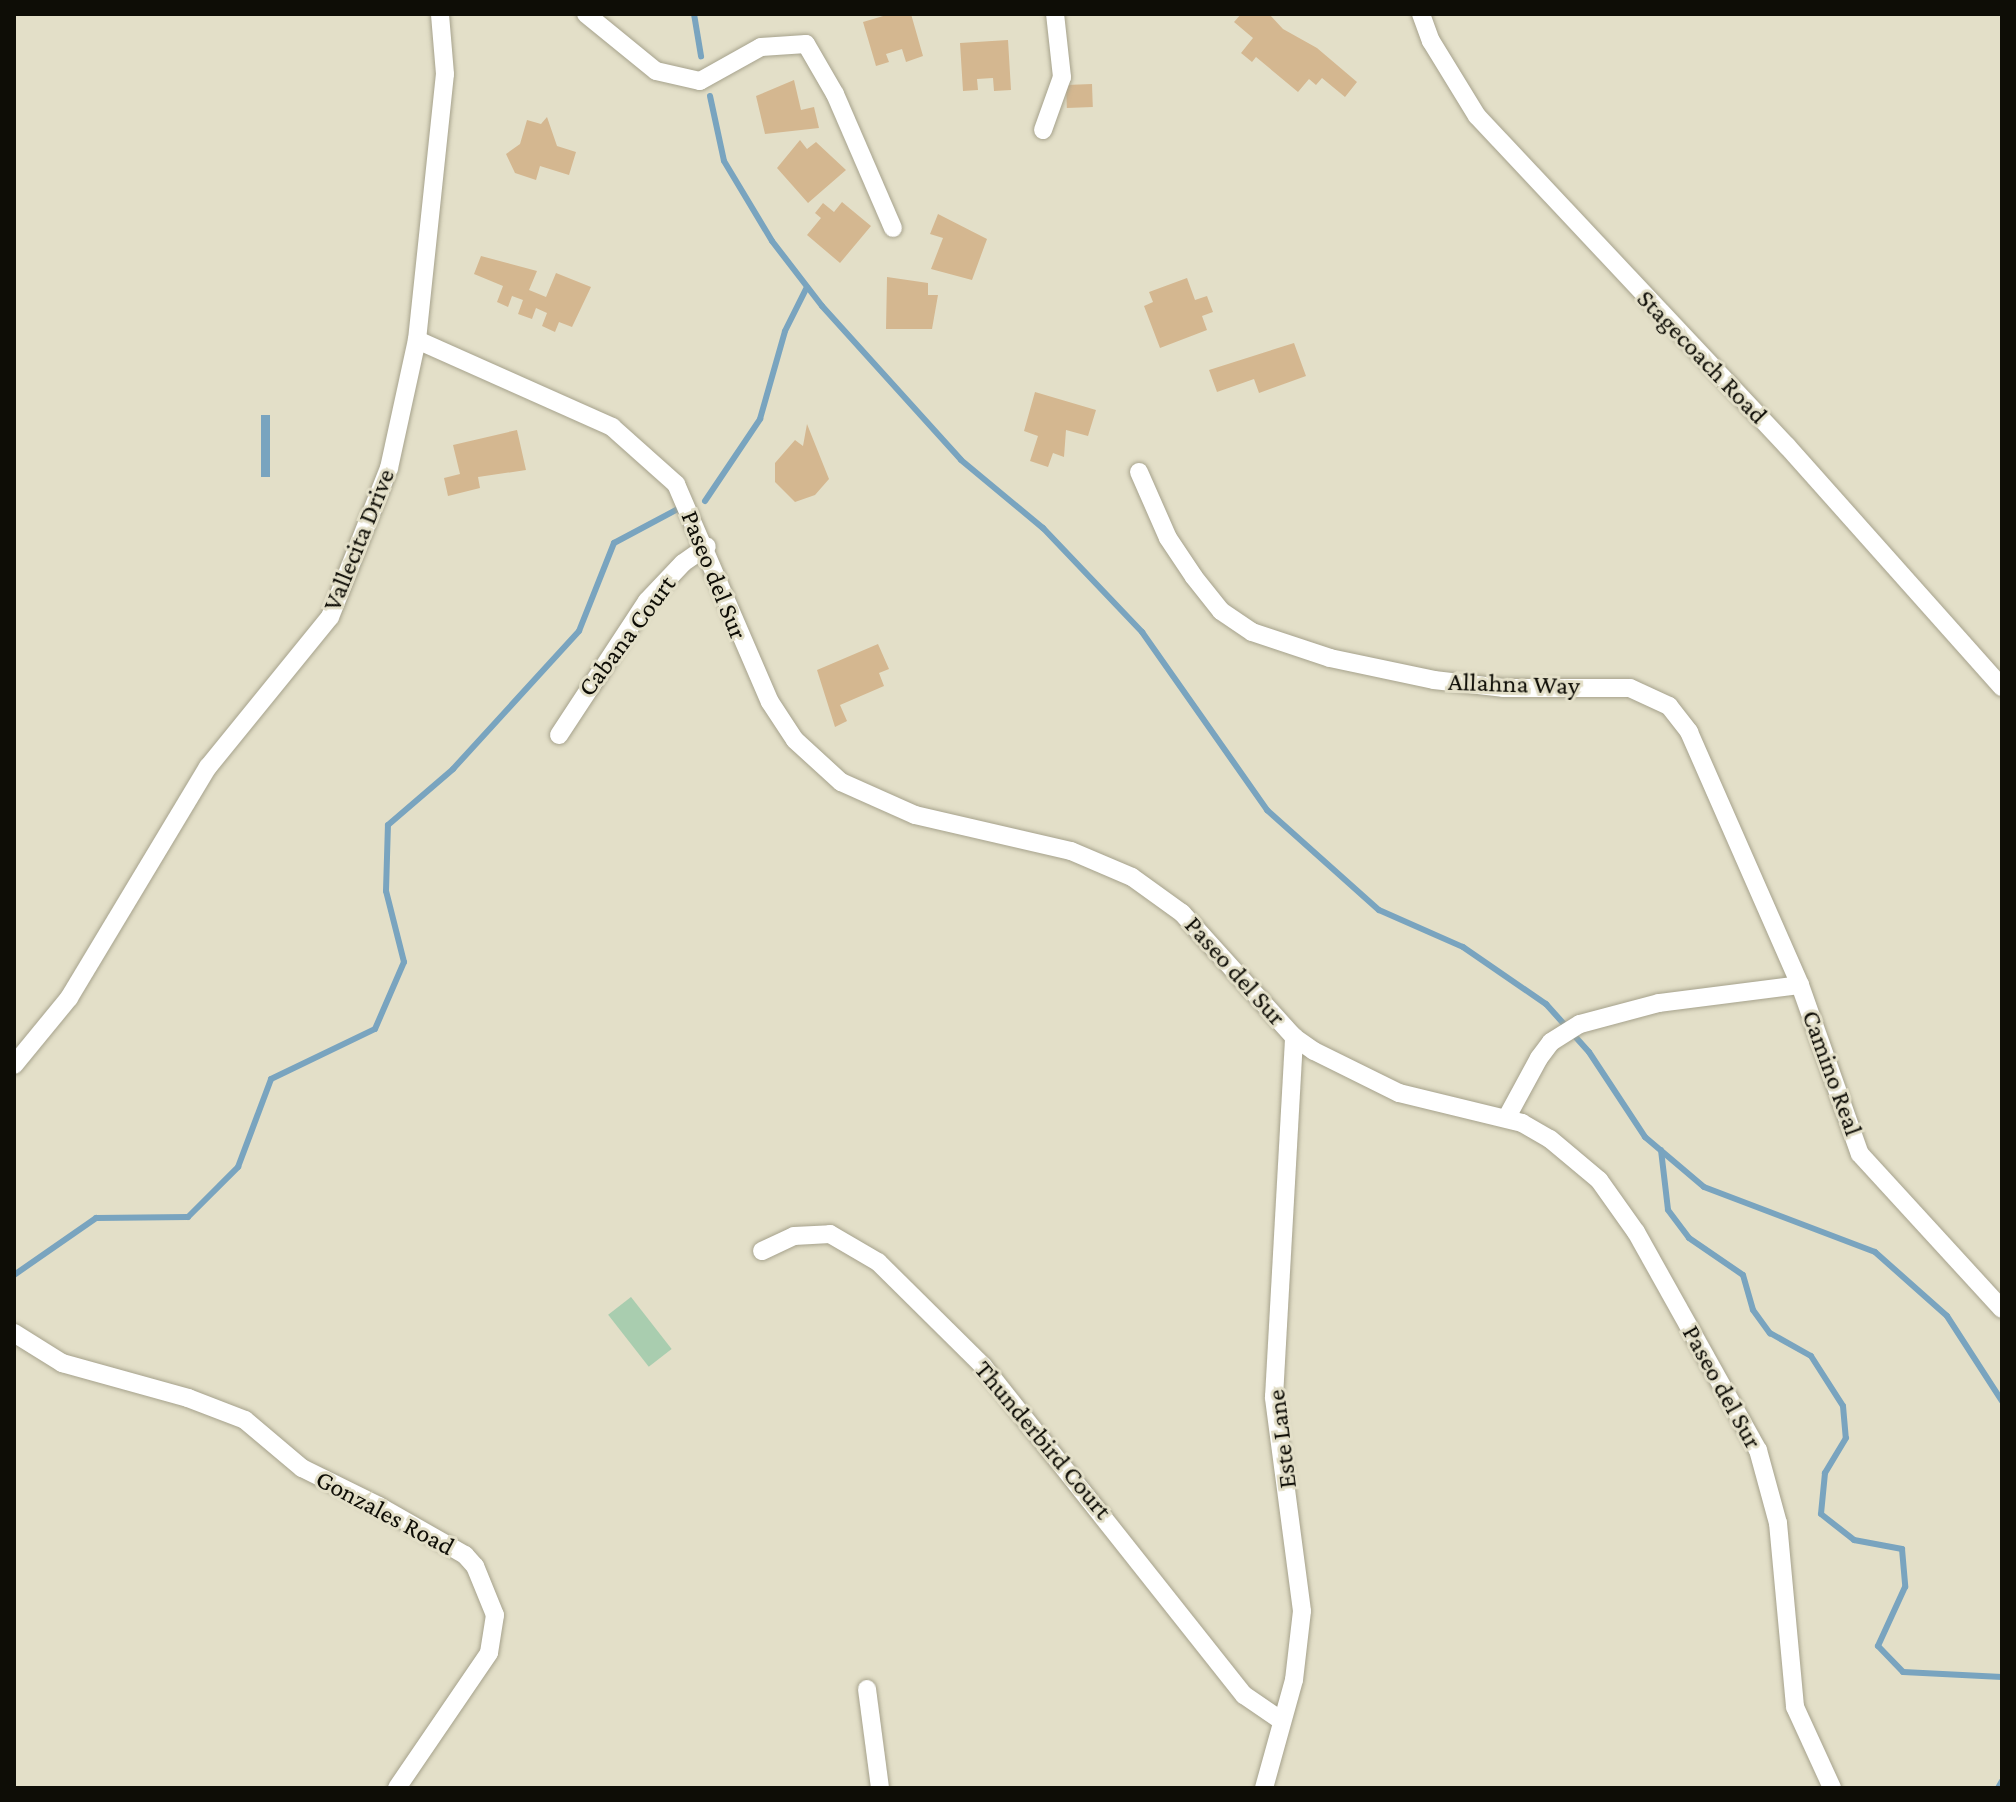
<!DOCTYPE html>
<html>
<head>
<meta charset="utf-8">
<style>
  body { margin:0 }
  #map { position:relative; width:2016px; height:1802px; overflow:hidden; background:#e3dfc8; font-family:"Crimson Pro",serif }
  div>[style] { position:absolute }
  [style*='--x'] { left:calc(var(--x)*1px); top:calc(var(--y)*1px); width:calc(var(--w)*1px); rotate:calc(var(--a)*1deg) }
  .green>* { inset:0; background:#a9cdaf; transform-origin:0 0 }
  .water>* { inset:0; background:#79a4bf; transform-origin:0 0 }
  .stream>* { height:6px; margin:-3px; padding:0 3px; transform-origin:3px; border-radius:3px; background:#79a4bf }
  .building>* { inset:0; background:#d4b790; transform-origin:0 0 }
  .roads { filter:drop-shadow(0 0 2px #a6a28c) drop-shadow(0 0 2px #a6a28c) }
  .minor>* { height:18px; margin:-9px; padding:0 9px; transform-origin:9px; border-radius:9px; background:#fff }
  span { translate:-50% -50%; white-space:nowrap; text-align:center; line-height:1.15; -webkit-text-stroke:6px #e3dfc8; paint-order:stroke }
  .street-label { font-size:26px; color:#0e0d06 }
  .frame { position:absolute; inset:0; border:16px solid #0e0d06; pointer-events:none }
</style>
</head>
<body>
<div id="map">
  <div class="green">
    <div style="left:631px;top:1297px;width:66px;height:29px;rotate:52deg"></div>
  </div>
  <div class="water">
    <div style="left:261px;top:415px;width:9px;height:62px"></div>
  </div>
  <div class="stream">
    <div style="--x:694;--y:14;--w:43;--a:80.5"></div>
    <div style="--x:710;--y:96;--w:66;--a:77.8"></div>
    <div style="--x:724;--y:161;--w:93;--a:59"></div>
    <div style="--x:772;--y:241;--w:82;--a:52.4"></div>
    <div style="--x:822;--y:306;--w:207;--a:47.9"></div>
    <div style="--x:961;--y:460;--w:107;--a:39.7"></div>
    <div style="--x:1043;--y:528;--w:144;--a:46.4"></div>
    <div style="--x:1142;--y:632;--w:218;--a:54.9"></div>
    <div style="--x:1267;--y:810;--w:150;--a:41.8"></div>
    <div style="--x:1379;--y:910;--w:92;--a:23.8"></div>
    <div style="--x:1463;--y:947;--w:101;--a:34.5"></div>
    <div style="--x:1546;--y:1004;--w:64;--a:48.1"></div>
    <div style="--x:1589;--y:1052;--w:102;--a:56.6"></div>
    <div style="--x:1645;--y:1137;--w:77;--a:40.3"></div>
    <div style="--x:1704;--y:1187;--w:183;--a:20.8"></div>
    <div style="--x:1875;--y:1252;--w:96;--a:41.6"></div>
    <div style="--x:1947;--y:1316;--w:101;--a:57.1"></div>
    <div style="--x:705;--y:501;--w:99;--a:-56.1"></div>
    <div style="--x:760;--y:419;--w:91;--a:-74.1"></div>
    <div style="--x:785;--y:331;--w:49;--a:-63.4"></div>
    <div style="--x:1661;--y:1150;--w:60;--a:83.3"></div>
    <div style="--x:1668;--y:1210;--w:35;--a:53"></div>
    <div style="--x:1689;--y:1238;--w:65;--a:34.4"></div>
    <div style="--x:1743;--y:1275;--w:36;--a:74"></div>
    <div style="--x:1753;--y:1310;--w:29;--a:54"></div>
    <div style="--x:1770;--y:1333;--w:47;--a:29.3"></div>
    <div style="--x:1811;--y:1356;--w:59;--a:57.4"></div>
    <div style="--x:1843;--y:1406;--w:32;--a:85"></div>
    <div style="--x:1846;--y:1438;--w:41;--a:121"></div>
    <div style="--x:1825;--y:1473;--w:41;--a:95.6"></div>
    <div style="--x:1821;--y:1514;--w:42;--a:38.2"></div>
    <div style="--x:1854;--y:1540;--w:49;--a:10.6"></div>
    <div style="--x:1902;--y:1549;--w:38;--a:85"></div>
    <div style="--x:1905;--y:1587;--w:65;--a:114.6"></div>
    <div style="--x:1878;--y:1646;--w:36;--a:46"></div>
    <div style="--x:1903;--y:1672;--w:99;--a:2.9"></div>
    <div style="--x:14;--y:1275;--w:100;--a:-34.8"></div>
    <div style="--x:96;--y:1218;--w:92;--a:-0.6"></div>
    <div style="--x:188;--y:1217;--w:71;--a:-45"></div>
    <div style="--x:238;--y:1167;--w:94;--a:-69.4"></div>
    <div style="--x:271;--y:1079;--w:115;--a:-25.7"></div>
    <div style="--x:375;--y:1029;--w:73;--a:-66.6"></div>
    <div style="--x:404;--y:962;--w:73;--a:-104.2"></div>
    <div style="--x:386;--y:891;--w:66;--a:-88.3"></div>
    <div style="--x:388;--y:825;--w:86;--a:-40.7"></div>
    <div style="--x:453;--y:769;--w:187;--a:-47.6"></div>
    <div style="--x:579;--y:631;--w:95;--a:-68.3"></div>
    <div style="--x:614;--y:543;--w:72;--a:-28"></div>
    <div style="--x:1998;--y:1788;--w:8;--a:-60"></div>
  </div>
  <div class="building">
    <div style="clip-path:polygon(890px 14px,911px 14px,923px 56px,906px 62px,902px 49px,886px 54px,889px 62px,876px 66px,863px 22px)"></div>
    <div style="clip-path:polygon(1241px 14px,1269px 14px,1283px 29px,1317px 48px,1357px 82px,1345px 97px,1322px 78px,1316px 85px,1309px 79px,1298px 92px,1256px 57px,1252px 62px,1241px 53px,1253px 38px,1234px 22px)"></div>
    <div style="clip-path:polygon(1008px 40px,1011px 90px,994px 91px,993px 78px,977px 79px,978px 90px,963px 91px,960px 43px)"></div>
    <div style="clip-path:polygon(794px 80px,801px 110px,814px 107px,819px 128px,765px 134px,756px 96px)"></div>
    <div style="left:1092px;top:84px;width:23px;height:26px;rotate:88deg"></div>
    <div style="clip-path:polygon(547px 117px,557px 146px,576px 152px,569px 175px,540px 166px,536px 180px,515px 173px,506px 154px,520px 144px,527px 120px,541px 124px)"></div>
    <div style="clip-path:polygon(800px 140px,807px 149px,816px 142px,846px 170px,808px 203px,777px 168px)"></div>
    <div style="clip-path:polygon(842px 202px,871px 226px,840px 263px,807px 235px,821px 218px,815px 213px,823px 203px,834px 212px)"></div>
    <div style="clip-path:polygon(938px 214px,987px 239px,972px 280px,931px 269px,943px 238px,930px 234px)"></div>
    <div style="clip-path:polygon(481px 256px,537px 271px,529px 290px,546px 297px,556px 273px,591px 287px,572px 327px,559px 322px,555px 332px,542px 326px,547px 313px,536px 308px,532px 319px,518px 314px,523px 300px,512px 296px,508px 307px,497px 302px,503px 286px,474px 274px)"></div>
    <div style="clip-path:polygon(887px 277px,928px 283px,928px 295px,938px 295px,932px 329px,886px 329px)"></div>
    <div style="clip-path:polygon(1187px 278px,1195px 300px,1207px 296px,1213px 312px,1202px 316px,1207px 330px,1160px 348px,1144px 306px,1153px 302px,1149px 292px)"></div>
    <div style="clip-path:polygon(1294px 343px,1306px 376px,1259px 393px,1254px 379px,1217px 392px,1209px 370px)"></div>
    <div style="clip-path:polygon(1035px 392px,1096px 410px,1088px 436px,1066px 430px,1064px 457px,1053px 453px,1048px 467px,1030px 461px,1038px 436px,1024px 431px)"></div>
    <div style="clip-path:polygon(807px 424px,829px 479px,815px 495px,795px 502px,775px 482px,775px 463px,795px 440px,803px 446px)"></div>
    <div style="clip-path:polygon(517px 430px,526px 470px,478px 477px,480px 488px,448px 496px,444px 478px,460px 474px,453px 445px)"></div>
    <div style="clip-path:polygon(878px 644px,889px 669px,879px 673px,884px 686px,840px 705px,847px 721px,835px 727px,817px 670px)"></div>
  </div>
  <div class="roads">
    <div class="minor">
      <div style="--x:586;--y:14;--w:90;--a:39.2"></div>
      <div style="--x:656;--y:71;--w:45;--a:12.8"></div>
      <div style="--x:700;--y:81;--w:70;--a:-29.1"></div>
      <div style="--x:761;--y:47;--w:45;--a:-3.8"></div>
      <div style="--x:806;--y:44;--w:58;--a:59.9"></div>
      <div style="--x:835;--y:94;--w:146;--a:66.6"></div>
      <div style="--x:1421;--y:14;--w:29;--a:70"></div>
      <div style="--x:1431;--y:41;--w:88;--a:58.5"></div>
      <div style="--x:1477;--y:116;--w:453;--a:46.8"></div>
      <div style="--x:1787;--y:446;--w:323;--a:48.3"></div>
      <div style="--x:1043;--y:130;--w:56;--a:-70.3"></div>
      <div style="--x:1062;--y:77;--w:63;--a:-96.3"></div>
      <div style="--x:417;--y:340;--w:214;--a:24"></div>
      <div style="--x:612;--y:427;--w:86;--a:41.7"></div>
      <div style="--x:676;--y:484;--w:237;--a:66.7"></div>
      <div style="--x:770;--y:702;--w:45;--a:56.7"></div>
      <div style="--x:795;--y:740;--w:62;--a:42.4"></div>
      <div style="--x:841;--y:782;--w:81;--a:24"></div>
      <div style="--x:915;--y:815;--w:160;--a:13"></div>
      <div style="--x:1071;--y:851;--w:66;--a:23.1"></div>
      <div style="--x:1132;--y:877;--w:62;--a:35.8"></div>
      <div style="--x:1182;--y:913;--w:167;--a:47.9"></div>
      <div style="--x:1294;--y:1037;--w:24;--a:35"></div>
      <div style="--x:1314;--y:1051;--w:95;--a:26.3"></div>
      <div style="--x:1399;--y:1093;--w:127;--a:13.7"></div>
      <div style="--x:1522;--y:1123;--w:32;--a:30"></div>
      <div style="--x:1550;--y:1139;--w:64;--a:39.9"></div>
      <div style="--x:1599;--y:1180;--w:64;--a:54.6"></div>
      <div style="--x:1636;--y:1232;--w:250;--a:60.8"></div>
      <div style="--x:1758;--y:1450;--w:76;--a:74.7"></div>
      <div style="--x:1778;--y:1523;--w:185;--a:84.7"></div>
      <div style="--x:1795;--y:1707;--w:89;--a:65.4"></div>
      <div style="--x:1139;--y:472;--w:72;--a:66.3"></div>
      <div style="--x:1168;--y:538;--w:47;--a:56.3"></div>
      <div style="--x:1194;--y:577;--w:43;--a:51.5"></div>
      <div style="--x:1221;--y:611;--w:37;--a:34"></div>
      <div style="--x:1252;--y:632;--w:82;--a:18.4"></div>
      <div style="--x:1330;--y:658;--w:106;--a:11.9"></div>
      <div style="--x:1434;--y:680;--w:69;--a:6.6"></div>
      <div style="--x:1503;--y:688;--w:127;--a:0"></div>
      <div style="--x:1630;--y:688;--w:43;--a:24.8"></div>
      <div style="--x:1669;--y:706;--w:33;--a:52"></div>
      <div style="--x:1689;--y:732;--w:276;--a:66.3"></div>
      <div style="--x:1800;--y:985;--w:179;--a:70.5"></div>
      <div style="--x:1860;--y:1154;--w:210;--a:47.5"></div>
      <div style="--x:559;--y:735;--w:160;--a:-56.7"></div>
      <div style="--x:647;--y:601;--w:52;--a:-46.5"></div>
      <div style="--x:683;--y:563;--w:29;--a:-35"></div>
      <div style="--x:14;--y:1065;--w:87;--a:-50.6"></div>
      <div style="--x:69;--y:998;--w:270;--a:-59"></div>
      <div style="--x:208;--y:767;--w:193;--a:-50.9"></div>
      <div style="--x:330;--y:617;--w:160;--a:-68.4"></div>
      <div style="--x:389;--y:468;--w:131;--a:-77.7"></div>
      <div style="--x:417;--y:340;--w:267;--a:-84"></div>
      <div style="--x:445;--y:74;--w:60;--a:-94.8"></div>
      <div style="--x:1507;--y:1117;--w:67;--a:-61.5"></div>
      <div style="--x:1539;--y:1058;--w:20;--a:-53"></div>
      <div style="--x:1551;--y:1042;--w:34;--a:-32"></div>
      <div style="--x:1580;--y:1024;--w:82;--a:-14.9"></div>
      <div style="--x:1659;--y:1003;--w:142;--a:-7.3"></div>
      <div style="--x:762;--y:1251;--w:35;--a:-25"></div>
      <div style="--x:794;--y:1236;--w:36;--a:-3"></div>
      <div style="--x:830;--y:1234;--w:56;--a:30.3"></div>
      <div style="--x:878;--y:1262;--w:148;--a:44.7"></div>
      <div style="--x:983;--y:1366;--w:420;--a:51.6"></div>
      <div style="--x:1244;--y:1695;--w:46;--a:34.4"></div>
      <div style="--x:14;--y:1333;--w:57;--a:32"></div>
      <div style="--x:62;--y:1363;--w:131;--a:15.5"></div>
      <div style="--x:188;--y:1398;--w:61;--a:21.1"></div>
      <div style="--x:245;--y:1420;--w:75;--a:40.1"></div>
      <div style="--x:302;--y:1468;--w:86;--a:26.3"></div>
      <div style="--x:379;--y:1506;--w:99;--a:29.7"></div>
      <div style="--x:465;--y:1555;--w:15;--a:48"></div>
      <div style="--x:475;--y:1566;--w:53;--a:67.8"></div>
      <div style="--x:495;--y:1615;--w:38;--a:99"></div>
      <div style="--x:489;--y:1653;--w:163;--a:124.3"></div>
      <div style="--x:867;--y:1689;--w:100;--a:82.5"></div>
      <div style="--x:1264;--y:1788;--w:112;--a:-74.5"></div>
      <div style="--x:1294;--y:1680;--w:69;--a:-83.4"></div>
      <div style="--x:1302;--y:1611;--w:216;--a:-97.5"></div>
      <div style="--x:1274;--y:1397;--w:361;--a:-86.8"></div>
    </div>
  </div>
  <div class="street-label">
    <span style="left:1702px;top:357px;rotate:46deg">Stagecoach Road</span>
    <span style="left:359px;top:540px;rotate:-68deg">Vallecita Drive</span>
    <span style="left:714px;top:575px;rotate:68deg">Paseo del Sur</span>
    <span style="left:627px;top:636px;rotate:-53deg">Cabana Court</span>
    <span style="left:1514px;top:684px;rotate:2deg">Allahna Way</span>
    <span style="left:1235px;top:971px;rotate:48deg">Paseo del Sur</span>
    <span style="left:1832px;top:1073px;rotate:70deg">Camino Real</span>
    <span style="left:1722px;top:1387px;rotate:61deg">Paseo del Sur</span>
    <span style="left:1282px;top:1439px;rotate:-97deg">Este Lane</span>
    <span style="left:1043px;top:1440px;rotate:50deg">Thunderbird Court</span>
    <span style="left:385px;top:1513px;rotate:28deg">Gonzales Road</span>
  </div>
  <div class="frame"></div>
</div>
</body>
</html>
